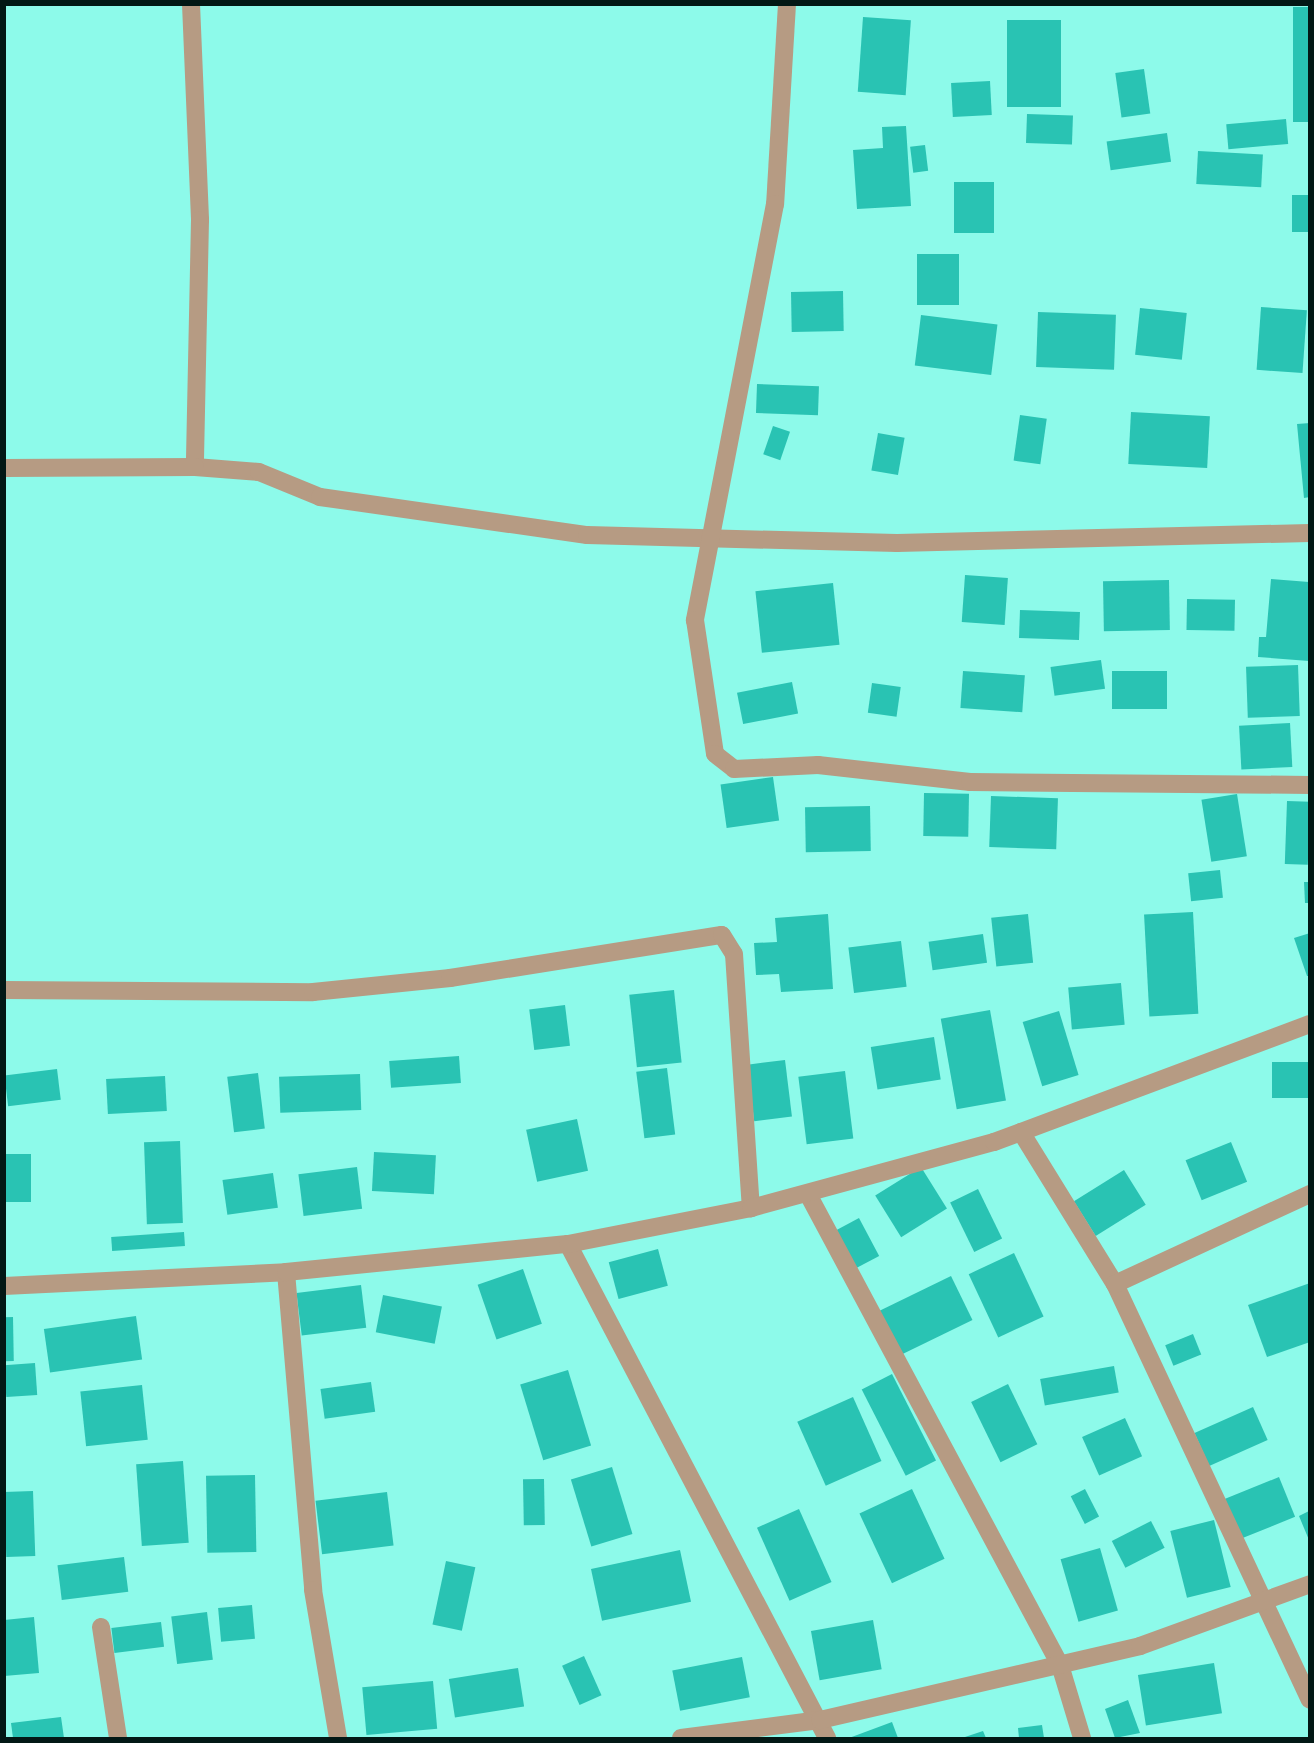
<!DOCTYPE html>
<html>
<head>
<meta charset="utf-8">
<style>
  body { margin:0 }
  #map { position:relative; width:1314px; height:1743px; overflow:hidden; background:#8dfaea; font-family:Quicksand,sans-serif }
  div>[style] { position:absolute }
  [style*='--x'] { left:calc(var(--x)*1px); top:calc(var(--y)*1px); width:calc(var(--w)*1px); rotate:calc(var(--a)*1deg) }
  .building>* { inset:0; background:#29c3b3; transform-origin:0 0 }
  .street>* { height:18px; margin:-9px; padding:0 9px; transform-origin:9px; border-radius:9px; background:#b69b83 }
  span { translate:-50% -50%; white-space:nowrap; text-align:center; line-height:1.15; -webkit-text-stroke:4.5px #fff; paint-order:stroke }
  .frame { position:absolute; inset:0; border:6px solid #021815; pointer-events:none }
</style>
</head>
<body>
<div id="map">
  <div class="building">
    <div style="left:1293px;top:7px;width:17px;height:115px"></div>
    <div style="left:863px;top:17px;width:48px;height:75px;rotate:4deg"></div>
    <div style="left:1007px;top:20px;width:54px;height:87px"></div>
    <div style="left:1144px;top:69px;width:45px;height:29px;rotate:82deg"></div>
    <div style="left:990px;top:81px;width:34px;height:39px;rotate:87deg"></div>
    <div style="left:1027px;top:114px;width:46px;height:29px;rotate:2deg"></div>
    <div style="left:1286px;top:119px;width:25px;height:60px;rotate:85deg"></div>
    <div style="clip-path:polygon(906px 126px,911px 206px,857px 209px,853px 150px,883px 148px,882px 127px)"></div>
    <div style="left:1167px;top:133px;width:29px;height:61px;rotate:82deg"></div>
    <div style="left:925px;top:145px;width:26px;height:15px;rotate:83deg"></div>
    <div style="left:1198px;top:151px;width:65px;height:33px;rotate:3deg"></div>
    <div style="left:954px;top:182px;width:40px;height:51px"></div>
    <div style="left:1292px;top:195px;width:18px;height:37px"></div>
    <div style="left:917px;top:254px;width:42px;height:51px"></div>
    <div style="left:843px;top:291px;width:40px;height:52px;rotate:89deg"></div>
    <div style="left:1261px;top:307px;width:46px;height:63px;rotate:4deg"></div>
    <div style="left:1140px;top:308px;width:47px;height:47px;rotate:6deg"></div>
    <div style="left:1038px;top:312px;width:78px;height:55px;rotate:2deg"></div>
    <div style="left:921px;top:315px;width:77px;height:51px;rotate:7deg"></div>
    <div style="left:757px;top:384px;width:62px;height:29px;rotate:2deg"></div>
    <div style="left:1131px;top:412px;width:79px;height:52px;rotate:3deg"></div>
    <div style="left:1020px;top:415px;width:27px;height:46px;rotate:8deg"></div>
    <div style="clip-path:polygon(1310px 423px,1310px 497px,1304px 498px,1297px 424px)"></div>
    <div style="left:773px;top:426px;width:18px;height:30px;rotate:19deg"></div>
    <div style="left:878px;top:433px;width:27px;height:38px;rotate:10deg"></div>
    <div style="left:965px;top:575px;width:43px;height:47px;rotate:4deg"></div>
    <div style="clip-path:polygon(1271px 579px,1309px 582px,1309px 661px,1258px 657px,1259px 637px,1266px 637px)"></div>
    <div style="left:1169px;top:580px;width:50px;height:66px;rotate:89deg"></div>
    <div style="left:833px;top:583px;width:62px;height:78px;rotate:84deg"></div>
    <div style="left:1187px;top:599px;width:48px;height:31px;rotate:1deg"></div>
    <div style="left:1020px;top:610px;width:60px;height:28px;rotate:2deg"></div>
    <div style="left:1101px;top:660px;width:29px;height:51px;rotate:82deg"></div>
    <div style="left:1298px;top:665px;width:51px;height:52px;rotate:88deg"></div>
    <div style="left:963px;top:671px;width:62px;height:37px;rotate:4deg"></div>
    <div style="left:1167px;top:671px;width:38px;height:55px;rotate:90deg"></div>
    <div style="left:792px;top:682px;width:32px;height:56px;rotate:79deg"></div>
    <div style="left:872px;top:683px;width:29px;height:30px;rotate:8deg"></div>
    <div style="left:1290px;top:723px;width:44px;height:51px;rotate:87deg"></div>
    <div style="left:773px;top:777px;width:44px;height:53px;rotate:82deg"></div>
    <div style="left:924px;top:793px;width:45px;height:43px;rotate:1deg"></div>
    <div style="left:1237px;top:794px;width:63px;height:36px;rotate:81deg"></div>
    <div style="left:991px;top:796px;width:67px;height:51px;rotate:2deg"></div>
    <div style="left:1287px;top:801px;width:23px;height:63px;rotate:2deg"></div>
    <div style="left:870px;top:806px;width:45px;height:65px;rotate:89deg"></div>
    <div style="left:1220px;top:870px;width:28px;height:32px;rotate:84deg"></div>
    <div style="clip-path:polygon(1304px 882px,1310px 882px,1310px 903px,1305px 903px)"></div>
    <div style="left:1193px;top:912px;width:102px;height:49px;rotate:87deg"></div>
    <div style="clip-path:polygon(828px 914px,833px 989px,781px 992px,779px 974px,756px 975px,754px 943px,777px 942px,775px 918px)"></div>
    <div style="left:1028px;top:914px;width:49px;height:37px;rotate:84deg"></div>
    <div style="clip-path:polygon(1310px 933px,1310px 976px,1307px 976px,1294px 938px)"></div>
    <div style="left:983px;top:934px;width:29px;height:55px;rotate:82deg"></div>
    <div style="left:901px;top:941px;width:46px;height:53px;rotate:83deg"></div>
    <div style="left:1121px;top:983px;width:42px;height:53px;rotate:85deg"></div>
    <div style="left:674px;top:990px;width:73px;height:45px;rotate:84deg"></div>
    <div style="left:565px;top:1005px;width:41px;height:36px;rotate:83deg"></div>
    <div style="left:990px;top:1010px;width:92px;height:50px;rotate:80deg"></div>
    <div style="left:1059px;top:1011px;width:67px;height:38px;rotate:73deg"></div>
    <div style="left:934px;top:1037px;width:43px;height:64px;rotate:81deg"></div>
    <div style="left:459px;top:1056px;width:27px;height:70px;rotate:86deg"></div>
    <div style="left:785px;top:1060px;width:57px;height:38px;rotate:83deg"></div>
    <div style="left:1310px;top:1062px;width:36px;height:38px;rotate:90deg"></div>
    <div style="left:667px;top:1068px;width:67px;height:31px;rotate:83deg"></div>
    <div style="left:57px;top:1069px;width:31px;height:53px;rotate:83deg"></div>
    <div style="left:845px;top:1071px;width:68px;height:47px;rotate:83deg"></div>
    <div style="left:258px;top:1073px;width:56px;height:31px;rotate:83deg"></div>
    <div style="left:360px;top:1074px;width:36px;height:81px;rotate:88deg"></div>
    <div style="left:165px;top:1076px;width:35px;height:59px;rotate:87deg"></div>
    <div style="left:577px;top:1119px;width:53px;height:52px;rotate:78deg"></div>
    <div style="left:180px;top:1141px;width:82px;height:36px;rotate:88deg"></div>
    <div style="left:1231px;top:1142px;width:43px;height:49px;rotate:68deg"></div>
    <div style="left:374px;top:1152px;width:62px;height:39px;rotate:3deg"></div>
    <div style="left:4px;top:1154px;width:27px;height:48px"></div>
    <div style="left:357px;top:1167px;width:42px;height:59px;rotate:83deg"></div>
    <div style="left:921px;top:1167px;width:49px;height:54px;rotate:58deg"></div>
    <div style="left:1124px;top:1170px;width:41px;height:59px;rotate:58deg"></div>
    <div style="left:273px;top:1173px;width:35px;height:51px;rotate:82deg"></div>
    <div style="left:978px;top:1189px;width:55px;height:31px;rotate:64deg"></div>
    <div style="left:859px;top:1218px;width:43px;height:28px;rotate:62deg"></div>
    <div style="left:184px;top:1232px;width:14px;height:73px;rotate:86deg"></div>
    <div style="left:658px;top:1249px;width:38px;height:51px;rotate:75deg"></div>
    <div style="left:1014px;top:1253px;width:70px;height:50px;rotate:65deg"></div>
    <div style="left:523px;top:1269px;width:58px;height:48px;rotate:71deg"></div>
    <div style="left:951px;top:1276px;width:49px;height:80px;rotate:64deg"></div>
    <div style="clip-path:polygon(1310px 1283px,1310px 1342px,1267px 1357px,1248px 1305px)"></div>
    <div style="left:361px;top:1285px;width:43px;height:65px;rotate:83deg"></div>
    <div style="left:383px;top:1295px;width:60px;height:38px;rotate:11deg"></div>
    <div style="left:136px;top:1316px;width:44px;height:93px;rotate:82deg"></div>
    <div style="left:13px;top:1317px;width:44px;height:9px;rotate:89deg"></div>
    <div style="left:1193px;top:1334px;width:22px;height:30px;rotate:68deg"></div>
    <div style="left:35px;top:1363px;width:32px;height:31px;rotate:86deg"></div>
    <div style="left:1114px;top:1366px;width:27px;height:75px;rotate:80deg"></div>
    <div style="left:568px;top:1370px;width:79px;height:50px;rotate:73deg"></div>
    <div style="left:892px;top:1374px;width:97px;height:34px;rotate:63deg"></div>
    <div style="left:371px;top:1382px;width:30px;height:51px;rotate:82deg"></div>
    <div style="left:1008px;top:1384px;width:67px;height:41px;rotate:64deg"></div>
    <div style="left:142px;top:1385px;width:55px;height:62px;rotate:84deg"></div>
    <div style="left:853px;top:1397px;width:70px;height:61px;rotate:66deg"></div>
    <div style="left:1253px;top:1407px;width:36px;height:64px;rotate:66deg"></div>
    <div style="left:1125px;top:1418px;width:42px;height:47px;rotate:66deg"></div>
    <div style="left:183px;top:1461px;width:82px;height:47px;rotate:86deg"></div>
    <div style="left:612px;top:1467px;width:70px;height:43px;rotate:73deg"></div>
    <div style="left:255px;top:1475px;width:77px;height:49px;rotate:89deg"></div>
    <div style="left:1279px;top:1477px;width:43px;height:60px;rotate:68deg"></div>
    <div style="left:544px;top:1479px;width:46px;height:21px;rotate:89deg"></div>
    <div style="left:912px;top:1489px;width:77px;height:58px;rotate:65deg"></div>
    <div style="left:1085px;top:1489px;width:31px;height:16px;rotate:63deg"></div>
    <div style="left:33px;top:1491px;width:65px;height:29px;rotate:88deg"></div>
    <div style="left:387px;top:1492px;width:54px;height:72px;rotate:83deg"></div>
    <div style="left:799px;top:1509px;width:80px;height:46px;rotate:66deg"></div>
    <div style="clip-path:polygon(1309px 1511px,1309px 1540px,1299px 1516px)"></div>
    <div style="left:1214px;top:1520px;width:69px;height:45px;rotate:76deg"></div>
    <div style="left:1151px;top:1521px;width:30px;height:44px;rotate:63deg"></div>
    <div style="left:1100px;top:1548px;width:65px;height:41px;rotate:74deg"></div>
    <div style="left:680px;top:1550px;width:53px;height:91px;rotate:78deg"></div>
    <div style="left:124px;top:1557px;width:35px;height:67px;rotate:83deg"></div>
    <div style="left:446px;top:1561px;width:30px;height:65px;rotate:12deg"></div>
    <div style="left:252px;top:1605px;width:34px;height:34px;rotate:85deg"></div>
    <div style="left:207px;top:1612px;width:48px;height:36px;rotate:83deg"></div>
    <div style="clip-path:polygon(34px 1617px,39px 1673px,4px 1676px,4px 1620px)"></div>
    <div style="left:873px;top:1620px;width:50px;height:63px;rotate:80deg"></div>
    <div style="left:161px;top:1622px;width:25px;height:50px;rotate:83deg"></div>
    <div style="left:584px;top:1656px;width:43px;height:24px;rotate:66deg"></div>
    <div style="left:742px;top:1657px;width:41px;height:71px;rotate:79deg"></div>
    <div style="left:1214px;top:1663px;width:51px;height:77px;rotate:81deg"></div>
    <div style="left:518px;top:1668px;width:39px;height:70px;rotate:81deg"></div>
    <div style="left:433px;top:1681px;width:48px;height:71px;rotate:85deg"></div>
    <div style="clip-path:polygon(1128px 1700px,1140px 1733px,1115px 1738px,1105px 1709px)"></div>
    <div style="clip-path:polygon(61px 1717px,64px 1738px,13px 1738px,11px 1723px)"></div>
    <div style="clip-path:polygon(892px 1722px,898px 1738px,849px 1738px)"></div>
    <div style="clip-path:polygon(1042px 1725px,1044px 1738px,1019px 1738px,1018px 1728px)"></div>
    <div style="clip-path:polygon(983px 1731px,986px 1738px,962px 1738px)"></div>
  </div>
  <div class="street">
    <div style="--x:191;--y:4;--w:216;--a:87.6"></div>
    <div style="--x:200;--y:220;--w:247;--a:91.2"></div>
    <div style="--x:195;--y:467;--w:64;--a:4.5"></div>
    <div style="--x:259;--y:472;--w:66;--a:22.3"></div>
    <div style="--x:320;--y:497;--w:270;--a:8.1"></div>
    <div style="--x:587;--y:535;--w:310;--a:1.5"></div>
    <div style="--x:897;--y:543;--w:413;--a:-1.4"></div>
    <div style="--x:787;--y:4;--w:200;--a:93.4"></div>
    <div style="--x:775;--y:204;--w:424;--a:100.9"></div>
    <div style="--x:695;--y:620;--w:135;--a:81.5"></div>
    <div style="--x:715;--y:754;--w:24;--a:38"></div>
    <div style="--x:734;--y:769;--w:84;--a:-2.7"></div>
    <div style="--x:818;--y:765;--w:153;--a:6.4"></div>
    <div style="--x:970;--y:782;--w:340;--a:0.5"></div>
    <div style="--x:4;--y:468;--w:191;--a:-0.3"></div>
    <div style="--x:4;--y:990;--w:309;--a:0.4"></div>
    <div style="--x:313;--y:992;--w:138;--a:-5.8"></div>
    <div style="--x:450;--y:978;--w:275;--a:-9"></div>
    <div style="--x:722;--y:935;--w:22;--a:58"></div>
    <div style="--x:734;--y:954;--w:255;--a:86.2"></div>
    <div style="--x:1021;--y:1132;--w:179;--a:58.3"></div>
    <div style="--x:1115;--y:1284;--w:459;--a:64.9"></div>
    <div style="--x:809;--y:1196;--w:532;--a:61.85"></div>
    <div style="--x:1060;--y:1665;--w:76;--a:73.2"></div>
    <div style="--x:568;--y:1244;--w:558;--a:62.33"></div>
    <div style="--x:286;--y:1272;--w:319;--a:85.1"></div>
    <div style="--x:313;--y:1590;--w:150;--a:80.4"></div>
    <div style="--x:1115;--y:1284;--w:215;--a:-24.8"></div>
    <div style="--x:4;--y:1286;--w:282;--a:-2.8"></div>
    <div style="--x:286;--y:1272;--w:283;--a:-5.7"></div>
    <div style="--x:568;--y:1244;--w:187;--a:-11.1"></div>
    <div style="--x:751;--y:1208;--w:252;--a:-15.2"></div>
    <div style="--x:994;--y:1142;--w:337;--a:-20.5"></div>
    <div style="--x:101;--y:1627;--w:112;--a:81.3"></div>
    <div style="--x:681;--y:1738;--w:140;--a:-7.4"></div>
    <div style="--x:820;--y:1720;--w:328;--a:-13"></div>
    <div style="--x:1140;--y:1646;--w:181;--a:-20"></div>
  </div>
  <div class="frame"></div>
</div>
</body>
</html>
